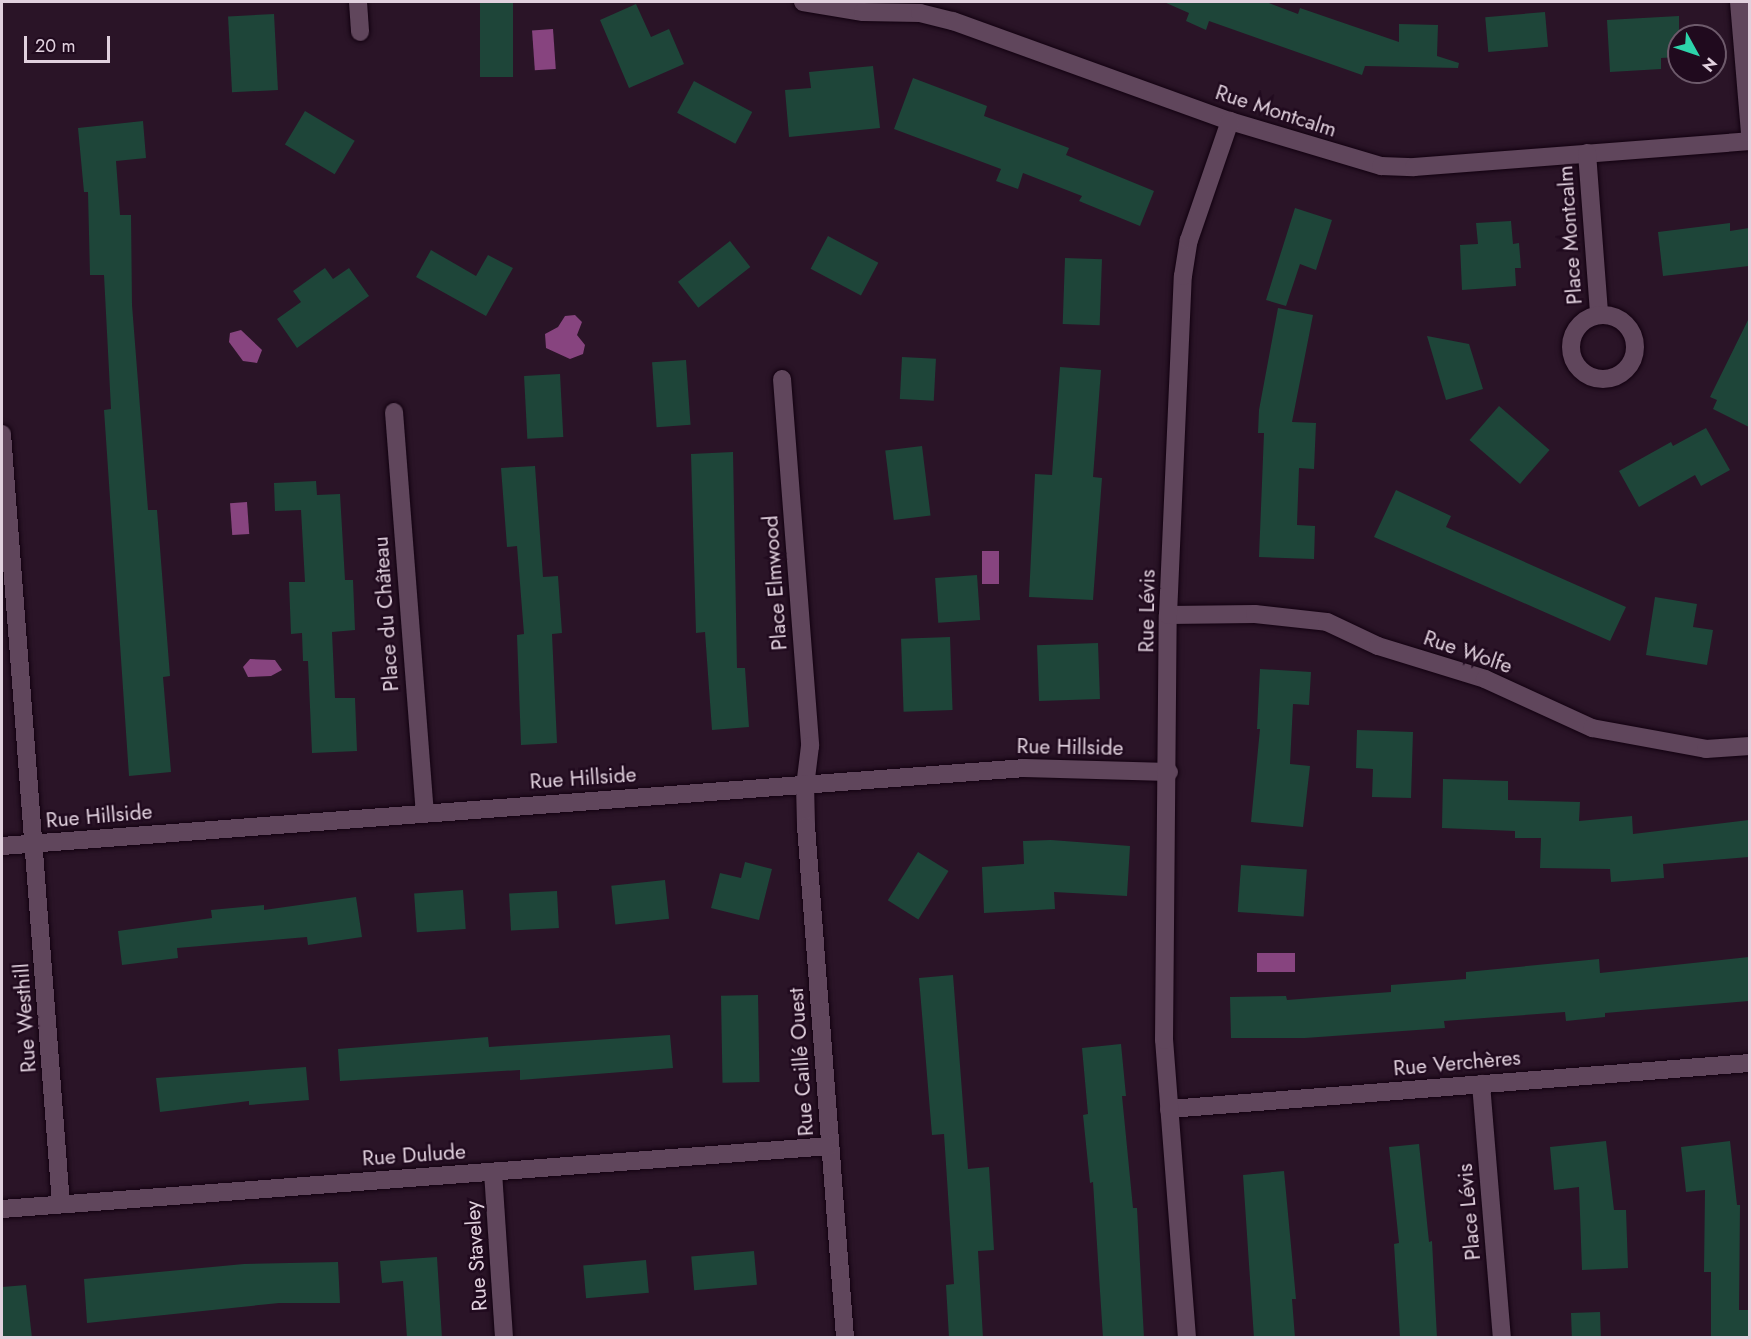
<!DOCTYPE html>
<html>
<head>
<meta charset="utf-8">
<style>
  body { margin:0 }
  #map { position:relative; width:1751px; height:1339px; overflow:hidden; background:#2a1427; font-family:Jost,sans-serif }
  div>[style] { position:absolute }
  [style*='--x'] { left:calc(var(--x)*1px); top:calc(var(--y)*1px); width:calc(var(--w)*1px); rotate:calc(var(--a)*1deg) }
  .water>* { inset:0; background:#87447f; transform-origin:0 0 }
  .building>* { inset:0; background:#1e4539; transform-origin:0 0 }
  .roads { filter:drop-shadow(0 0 2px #120110) drop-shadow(0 0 2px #120110) }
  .minor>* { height:18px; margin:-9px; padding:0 9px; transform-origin:9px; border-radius:9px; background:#60465c }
  .minor>.ring { margin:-9px; padding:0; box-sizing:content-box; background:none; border:18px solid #60465c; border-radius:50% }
  span { translate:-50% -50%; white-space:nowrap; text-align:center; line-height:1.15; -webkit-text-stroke:5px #200a1e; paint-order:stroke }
  .street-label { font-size:21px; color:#e1d1de }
  .frame { position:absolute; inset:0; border:3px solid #e1d1de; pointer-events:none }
  .north { position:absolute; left:1667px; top:24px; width:60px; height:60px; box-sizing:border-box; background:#200a1e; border:2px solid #6d5a6b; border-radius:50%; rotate:130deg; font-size:16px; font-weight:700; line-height:24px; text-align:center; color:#e1d1de }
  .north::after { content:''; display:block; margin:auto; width:21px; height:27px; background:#2dd4ab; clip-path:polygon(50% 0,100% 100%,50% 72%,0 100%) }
  .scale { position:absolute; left:24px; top:36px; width:86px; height:27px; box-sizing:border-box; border:3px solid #e1d1de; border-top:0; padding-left:8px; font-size:18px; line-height:21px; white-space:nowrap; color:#e1d1de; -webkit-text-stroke:4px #200a1e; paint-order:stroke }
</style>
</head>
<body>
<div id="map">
  <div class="water">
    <div style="left:553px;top:29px;width:40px;height:21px;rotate:86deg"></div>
    <div style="clip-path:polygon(575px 315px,582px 322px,577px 335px,585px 345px,583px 354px,570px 359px,546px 348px,545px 334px,558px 327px,565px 316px)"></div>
    <div style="clip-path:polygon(241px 330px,262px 350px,257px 363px,243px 361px,229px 342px,230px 333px)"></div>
    <div style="left:247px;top:502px;width:32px;height:17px;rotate:86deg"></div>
    <div style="left:982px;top:551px;width:17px;height:33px"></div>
    <div style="clip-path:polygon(250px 659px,275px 660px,282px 670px,271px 676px,248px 677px,243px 667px)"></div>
    <div style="left:1295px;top:953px;width:19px;height:38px;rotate:90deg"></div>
  </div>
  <div class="building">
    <div style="left:480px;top:2px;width:33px;height:75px"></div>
    <div style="clip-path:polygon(1164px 2px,1266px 2px,1298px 14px,1300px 8px,1399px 42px,1399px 24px,1438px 25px,1437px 56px,1459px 63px,1458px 68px,1365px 66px,1362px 75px,1209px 21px,1206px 30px,1186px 21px,1189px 13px)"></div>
    <div style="clip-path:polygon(636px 4px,651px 37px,669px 29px,684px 64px,629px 88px,600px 20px)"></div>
    <div style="left:1545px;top:12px;width:35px;height:60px;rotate:85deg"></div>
    <div style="left:274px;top:14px;width:76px;height:46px;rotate:87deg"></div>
    <div style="clip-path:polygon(1679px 16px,1679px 57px,1661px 58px,1661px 69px,1610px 72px,1607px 20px)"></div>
    <div style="clip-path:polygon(873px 66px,880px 128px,789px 137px,785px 90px,811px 88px,809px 72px)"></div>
    <div style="clip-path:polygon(913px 78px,987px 106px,984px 116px,1069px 148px,1066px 155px,1154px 191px,1140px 226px,1079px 201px,1082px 196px,1023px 173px,1018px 189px,996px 181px,1001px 169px,894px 129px)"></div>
    <div style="left:694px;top:81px;width:66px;height:36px;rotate:28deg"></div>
    <div style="left:305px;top:111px;width:58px;height:39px;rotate:31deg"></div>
    <div style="clip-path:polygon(143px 121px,146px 158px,116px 161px,120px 215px,131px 215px,132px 305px,148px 510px,157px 510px,170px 676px,163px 677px,171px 772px,129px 776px,104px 410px,111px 409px,104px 275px,90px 275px,88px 192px,84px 192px,78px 128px)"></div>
    <div style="clip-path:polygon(1295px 208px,1332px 220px,1316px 270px,1300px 264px,1286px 306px,1266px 300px)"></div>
    <div style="clip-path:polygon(1511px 221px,1513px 244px,1519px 243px,1521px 268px,1515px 268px,1516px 286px,1462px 290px,1460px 245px,1478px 244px,1476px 223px)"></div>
    <div style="clip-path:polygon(1730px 223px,1730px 231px,1749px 228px,1749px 266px,1663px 276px,1658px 232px)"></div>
    <div style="left:828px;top:236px;width:57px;height:37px;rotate:28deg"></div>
    <div style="left:730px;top:241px;width:33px;height:66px;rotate:52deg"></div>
    <div style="clip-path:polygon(431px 250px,476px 276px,488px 255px,513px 268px,486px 316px,416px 277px)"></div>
    <div style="left:1065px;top:258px;width:37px;height:66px;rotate:2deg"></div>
    <div style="clip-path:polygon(325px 268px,333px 279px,349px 268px,369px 296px,297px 348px,277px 319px,301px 302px,293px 291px)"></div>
    <div style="clip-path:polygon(1278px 308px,1313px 315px,1292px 422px,1316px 423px,1314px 469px,1299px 468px,1297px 525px,1315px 526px,1314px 559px,1259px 557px,1264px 433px,1258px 433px,1259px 410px)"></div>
    <div style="clip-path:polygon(1749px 318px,1749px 427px,1713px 409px,1717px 400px,1710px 397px)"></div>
    <div style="clip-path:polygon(1427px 336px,1469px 344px,1483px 389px,1446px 400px)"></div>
    <div style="left:902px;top:357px;width:34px;height:42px;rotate:3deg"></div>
    <div style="left:686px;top:360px;width:65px;height:34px;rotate:86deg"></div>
    <div style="clip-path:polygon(1060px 367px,1101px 370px,1093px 477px,1102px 478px,1093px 600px,1029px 597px,1035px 474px,1052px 475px)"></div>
    <div style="left:560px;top:374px;width:63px;height:36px;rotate:87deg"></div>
    <div style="left:1499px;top:406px;width:67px;height:45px;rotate:41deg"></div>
    <div style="clip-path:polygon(1706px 428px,1730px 470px,1701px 486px,1695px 475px,1639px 507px,1619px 471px,1671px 442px,1673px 446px)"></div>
    <div style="left:922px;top:446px;width:70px;height:37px;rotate:83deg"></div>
    <div style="clip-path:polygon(733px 452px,737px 668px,745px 668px,749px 727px,712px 730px,705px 632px,696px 633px,691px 454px)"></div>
    <div style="clip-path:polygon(535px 466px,543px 577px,558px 576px,562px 633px,552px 634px,557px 743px,521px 745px,517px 635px,524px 634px,517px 546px,507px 547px,501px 468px)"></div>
    <div style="clip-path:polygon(316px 481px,317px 495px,340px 494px,345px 580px,353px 580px,355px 630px,332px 632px,335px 698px,355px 698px,357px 751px,312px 753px,308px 661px,303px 661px,302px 633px,291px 634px,289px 582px,305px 582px,301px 510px,275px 511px,274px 483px)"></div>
    <div style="clip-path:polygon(1396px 490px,1451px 516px,1446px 527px,1626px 607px,1610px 641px,1374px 537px)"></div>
    <div style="left:977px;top:575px;width:45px;height:42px;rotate:86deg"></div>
    <div style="clip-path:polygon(1655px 597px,1697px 604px,1693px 627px,1713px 630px,1707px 665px,1646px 655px)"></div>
    <div style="left:950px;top:637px;width:73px;height:49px;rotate:88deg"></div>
    <div style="left:1098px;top:643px;width:56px;height:61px;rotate:88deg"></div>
    <div style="clip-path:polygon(1260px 669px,1311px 672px,1309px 705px,1293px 704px,1290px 764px,1310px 766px,1303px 827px,1251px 822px,1260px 729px,1257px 729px)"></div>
    <div style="clip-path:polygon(1357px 730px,1413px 732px,1411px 798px,1372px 797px,1373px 769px,1356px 768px)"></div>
    <div style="clip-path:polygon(1443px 779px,1508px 781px,1508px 800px,1580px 802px,1579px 821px,1632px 816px,1633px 834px,1749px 820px,1749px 857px,1663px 864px,1664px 878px,1611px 882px,1610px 869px,1540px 868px,1541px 838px,1515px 838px,1515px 831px,1442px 828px)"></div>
    <div style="clip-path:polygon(1051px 840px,1130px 846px,1127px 896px,1054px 892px,1055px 909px,984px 913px,982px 867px,1024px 864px,1023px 841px)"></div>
    <div style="left:918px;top:852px;width:36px;height:57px;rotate:32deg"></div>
    <div style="clip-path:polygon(745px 862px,772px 869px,759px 920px,711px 908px,720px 873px,741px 878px)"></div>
    <div style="left:1241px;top:865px;width:66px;height:47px;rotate:4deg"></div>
    <div style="left:665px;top:880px;width:39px;height:54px;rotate:84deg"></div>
    <div style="left:463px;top:890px;width:39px;height:49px;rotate:86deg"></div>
    <div style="left:557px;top:891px;width:37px;height:48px;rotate:87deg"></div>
    <div style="clip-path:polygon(356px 897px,362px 937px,308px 945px,307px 937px,177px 948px,178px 958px,122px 965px,118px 931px,212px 918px,211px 910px,264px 905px,264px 910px)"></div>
    <div style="clip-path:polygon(1749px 957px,1749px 1001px,1605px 1013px,1605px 1017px,1566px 1021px,1565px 1012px,1444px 1021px,1445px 1028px,1305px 1038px,1231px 1038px,1230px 997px,1286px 996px,1287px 1000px,1391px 992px,1391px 985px,1466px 979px,1466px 972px,1599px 959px,1600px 973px)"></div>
    <div style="clip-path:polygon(953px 975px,968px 1169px,989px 1167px,994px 1250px,978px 1251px,983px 1338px,949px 1338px,946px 1285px,954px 1284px,944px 1134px,932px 1135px,919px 978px)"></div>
    <div style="left:758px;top:995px;width:87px;height:37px;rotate:89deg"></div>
    <div style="clip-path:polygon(670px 1035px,673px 1068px,520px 1080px,520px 1070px,340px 1081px,338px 1049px,488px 1037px,489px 1047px)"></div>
    <div style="clip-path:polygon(1121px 1044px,1126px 1096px,1122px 1096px,1133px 1208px,1137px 1208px,1144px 1338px,1103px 1338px,1093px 1182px,1090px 1183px,1083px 1115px,1088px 1114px,1082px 1048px)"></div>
    <div style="clip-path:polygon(306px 1067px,309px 1100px,249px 1105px,249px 1101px,160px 1112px,156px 1078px)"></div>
    <div style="clip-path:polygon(1606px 1141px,1614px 1210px,1626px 1210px,1628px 1268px,1582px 1270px,1579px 1187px,1554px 1190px,1550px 1147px)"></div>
    <div style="clip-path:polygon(1730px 1141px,1737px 1205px,1740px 1205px,1739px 1310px,1749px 1310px,1749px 1338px,1711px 1338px,1711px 1272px,1704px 1272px,1705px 1190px,1686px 1192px,1681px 1147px)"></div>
    <div style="clip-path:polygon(1419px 1144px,1429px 1242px,1432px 1241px,1437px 1338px,1400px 1338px,1394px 1244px,1399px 1243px,1389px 1147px)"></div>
    <div style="clip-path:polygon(1284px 1171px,1296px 1299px,1292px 1299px,1295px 1338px,1254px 1338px,1243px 1175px)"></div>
    <div style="left:754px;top:1251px;width:34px;height:63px;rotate:85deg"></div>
    <div style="clip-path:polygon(437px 1257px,442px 1338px,407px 1338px,403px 1281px,382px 1283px,380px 1261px)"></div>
    <div style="left:646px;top:1260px;width:33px;height:63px;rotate:85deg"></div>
    <div style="clip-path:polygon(338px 1262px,340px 1303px,279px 1303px,87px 1323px,84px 1279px,244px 1264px)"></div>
    <div style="clip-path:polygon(26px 1285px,32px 1338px,2px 1338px,2px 1287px)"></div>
    <div style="left:1600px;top:1312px;width:26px;height:29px;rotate:88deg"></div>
  </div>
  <div class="roads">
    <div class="minor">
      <div style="--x:358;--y:2;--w:30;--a:86"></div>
      <div style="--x:803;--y:2;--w:61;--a:9.5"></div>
      <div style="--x:863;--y:12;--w:57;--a:1"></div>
      <div style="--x:920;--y:13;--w:34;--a:14"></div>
      <div style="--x:953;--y:21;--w:294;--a:19.9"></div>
      <div style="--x:1230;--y:121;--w:158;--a:16.6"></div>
      <div style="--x:1381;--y:166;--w:33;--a:2"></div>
      <div style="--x:1414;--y:167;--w:337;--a:-4.4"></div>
      <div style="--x:1739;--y:2;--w:132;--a:85.2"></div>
      <div style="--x:1587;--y:153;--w:161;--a:85.7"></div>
      <div class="ring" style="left:1571px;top:315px;width:46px;height:46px"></div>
      <div style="--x:782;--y:379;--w:368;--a:85.6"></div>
      <div style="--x:810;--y:746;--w:38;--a:97"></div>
      <div style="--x:805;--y:784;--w:42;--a:88.6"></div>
      <div style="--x:806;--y:826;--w:513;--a:85.64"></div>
      <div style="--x:394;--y:412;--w:402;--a:85.6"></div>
      <div style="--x:2;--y:434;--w:772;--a:85.62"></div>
      <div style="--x:1168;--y:615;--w:87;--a:-0.7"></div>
      <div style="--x:1255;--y:614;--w:72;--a:6.3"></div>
      <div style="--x:1327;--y:622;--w:56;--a:25.2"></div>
      <div style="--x:1378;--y:646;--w:112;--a:17.1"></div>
      <div style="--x:1485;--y:679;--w:118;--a:24.6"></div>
      <div style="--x:1592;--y:728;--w:116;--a:10.4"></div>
      <div style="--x:1706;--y:749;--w:44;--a:-3.9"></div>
      <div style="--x:2;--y:846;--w:1025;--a:-4.36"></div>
      <div style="--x:1024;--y:768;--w:145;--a:1.6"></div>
      <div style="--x:1481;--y:1084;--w:255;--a:85.3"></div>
      <div style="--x:1169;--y:1109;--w:583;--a:-4.53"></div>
      <div style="--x:493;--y:1172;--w:166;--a:86.2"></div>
      <div style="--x:2;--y:1209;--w:830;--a:-4.35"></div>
      <div style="--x:1187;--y:1338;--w:299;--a:-94.4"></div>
      <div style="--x:1164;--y:1040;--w:425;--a:-89.5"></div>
      <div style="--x:1168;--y:615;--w:339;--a:-87.5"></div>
      <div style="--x:1183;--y:276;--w:36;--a:-81"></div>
      <div style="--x:1189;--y:240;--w:126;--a:-71"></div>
    </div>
  </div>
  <div class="street-label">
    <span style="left:1276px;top:111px;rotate:18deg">Rue Montcalm</span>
    <span style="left:1570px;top:235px;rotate:-94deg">Place Montcalm</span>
    <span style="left:775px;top:583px;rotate:-94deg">Place Elmwood</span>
    <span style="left:1147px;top:611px;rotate:-89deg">Rue Lévis</span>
    <span style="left:386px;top:614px;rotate:-94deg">Place du Château</span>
    <span style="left:1468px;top:652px;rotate:19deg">Rue Wolfe</span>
    <span style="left:1070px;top:747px;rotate:1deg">Rue Hillside</span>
    <span style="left:583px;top:778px;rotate:-4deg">Rue Hillside</span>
    <span style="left:99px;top:816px;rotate:-5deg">Rue Hillside</span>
    <span style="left:25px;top:1018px;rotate:-94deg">Rue Westhill</span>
    <span style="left:801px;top:1062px;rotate:-94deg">Rue Caillé Ouest</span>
    <span style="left:1457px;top:1063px;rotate:-5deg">Rue Verchères</span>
    <span style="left:414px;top:1155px;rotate:-4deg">Rue Dulude</span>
    <span style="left:1469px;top:1212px;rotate:-95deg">Place Lévis</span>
    <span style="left:476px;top:1256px;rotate:-94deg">Rue Staveley</span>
  </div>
  <div class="frame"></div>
  <div class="north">N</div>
  <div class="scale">20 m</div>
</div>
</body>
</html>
